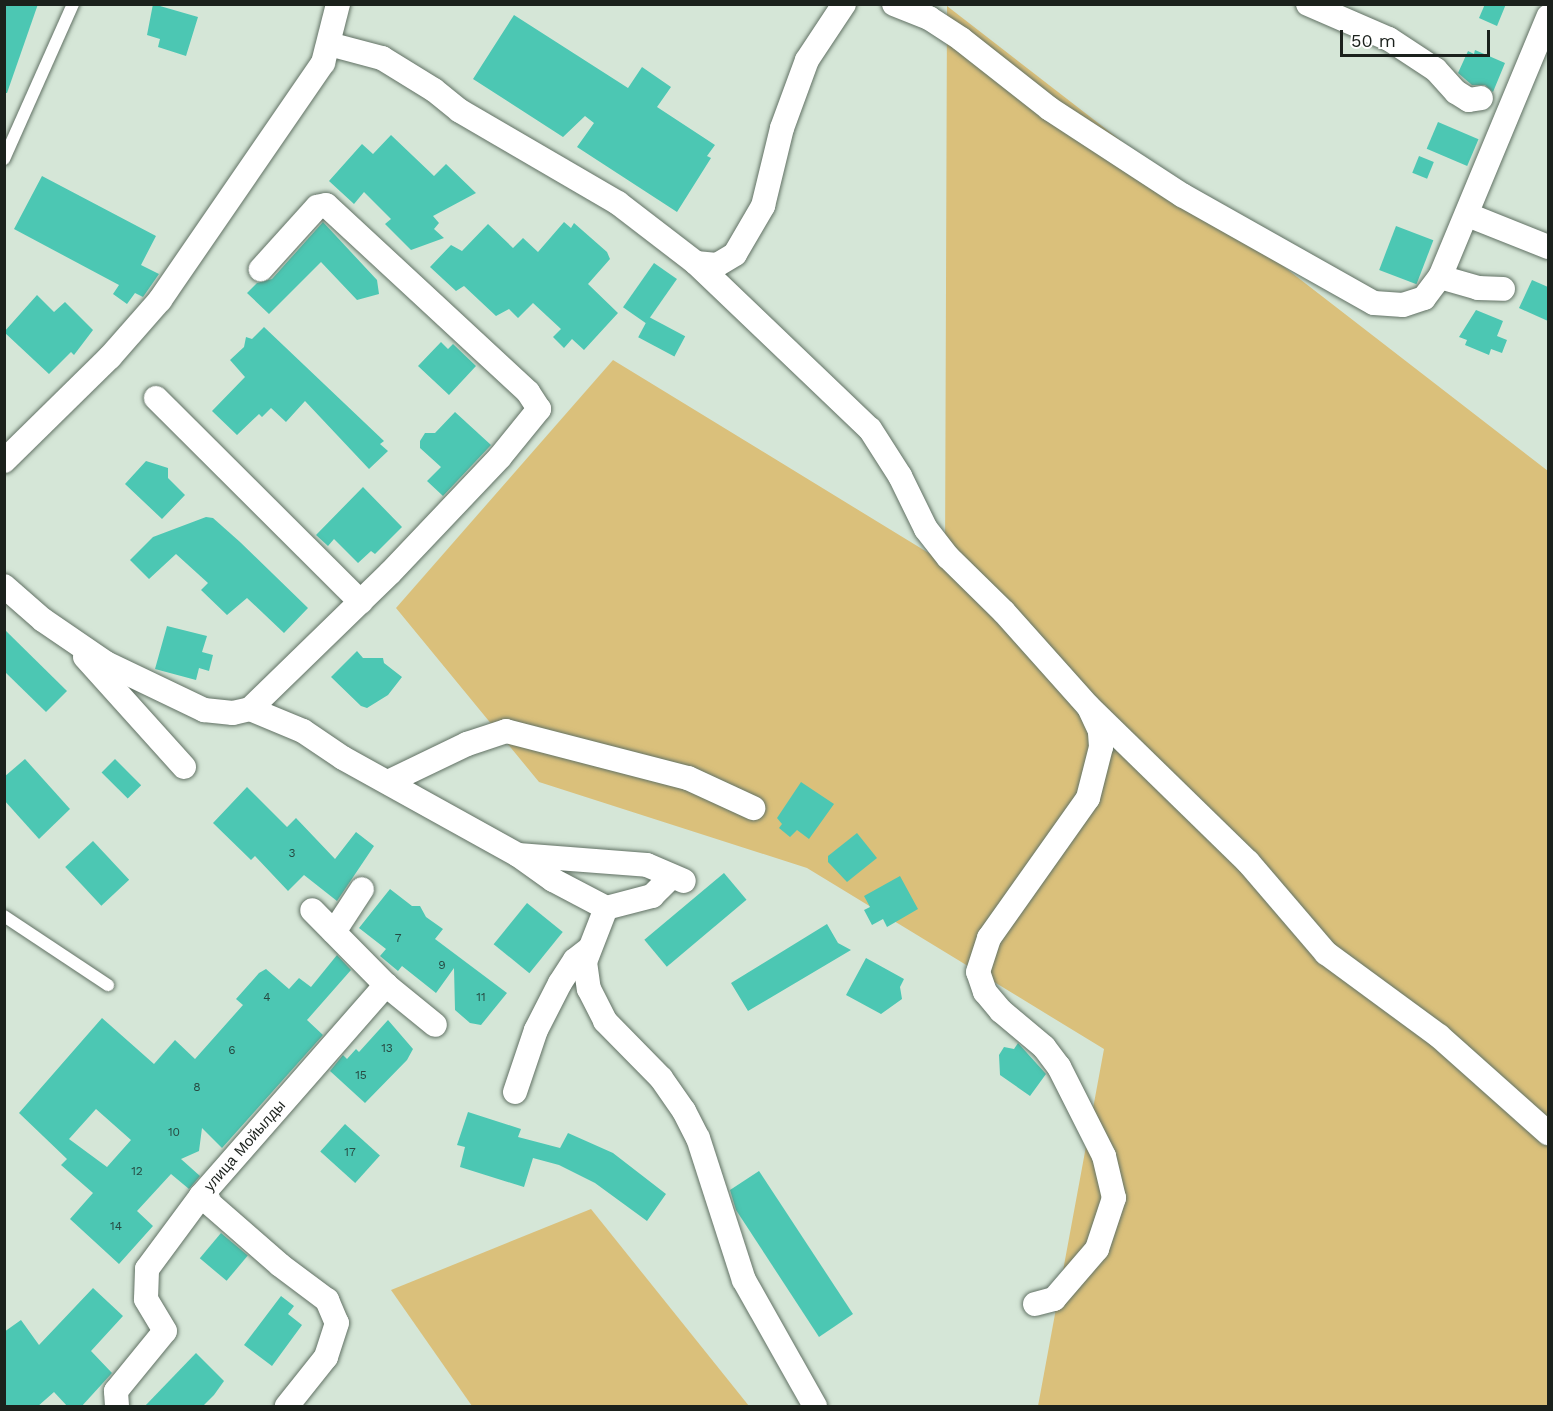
<!DOCTYPE html>
<html>
<head>
<meta charset="utf-8">
<style>
  body { margin:0 }
  #map { position:relative; width:1553px; height:1411px; overflow:hidden; background:#d5e6d7; font-family:"Work Sans",sans-serif }
  div>[style] { position:absolute }
  [style*='--x'] { left:calc(var(--x)*1px); top:calc(var(--y)*1px); width:calc(var(--w)*1px); rotate:calc(var(--a)*1deg) }
  .green>* { inset:0; background:#dac07b }
  .building>* { inset:0; background:#4cc7b3; transform-origin:0 0 }
  .roads { filter:drop-shadow(0 0 2px #617164) drop-shadow(0 0 2px #617164) }
  .lane>* { height:12px; margin:-6px; padding:0 6px; transform-origin:6px; border-radius:6px; background:#fff }
  .street>* { height:24px; margin:-12px; padding:0 12px; transform-origin:12px; border-radius:12px; background:#fff }
  span { translate:-50% -50%; white-space:nowrap; text-align:center; line-height:1.15; -webkit-text-stroke:6px #fff; paint-order:stroke }
  .number-label { font-size:12px; color:#274a42 }
  .number-label span { -webkit-text-stroke-width:0 }
  .street-label { font-size:15px; color:#1b211c }
  .frame { position:absolute; inset:0; border:6px solid #1b211c; pointer-events:none }
  .scale { position:absolute; left:1340px; top:30px; width:150px; height:27px; box-sizing:border-box; border:3px solid #1b211c; border-top:0; padding-left:8px; font-size:18px; line-height:21px; white-space:nowrap; color:#1b211c; -webkit-text-stroke:4px #fff; paint-order:stroke }
</style>
</head>
<body>
<div id="map">
  <div class="green">
    <div style="clip-path:polygon(947px 6px,1548px 471px,1548px 1406px,1038px 1406px,1104px 1049px,807px 868px,539px 782px,396px 608px,613px 360px,945px 563px)"></div>
    <div style="clip-path:polygon(591px 1209px,749px 1406px,472px 1406px,391px 1290px)"></div>
  </div>
  <div class="building">
    <div style="clip-path:polygon(4px 4px,38px 4px,7px 93px,4px 93px)"></div>
    <div style="clip-path:polygon(153px 4px,198px 17px,186px 56px,158px 47px,160px 39px,147px 35px)"></div>
    <div style="clip-path:polygon(1485px 4px,1506px 4px,1497px 26px,1479px 18px)"></div>
    <div style="clip-path:polygon(514px 15px,628px 88px,642px 67px,671px 87px,657px 107px,715px 145px,707px 156px,711px 158px,677px 212px,577px 147px,594px 123px,585px 116px,563px 137px,473px 79px)"></div>
    <div style="clip-path:polygon(1475px 50px,1505px 63px,1493px 92px,1485px 85px,1472px 85px,1458px 73px,1468px 51px,1474px 54px)"></div>
    <div style="left:1438px;top:122px;width:44px;height:29px;rotate:23deg"></div>
    <div style="clip-path:polygon(391px 135px,434px 176px,446px 164px,476px 193px,433px 216px,439px 223px,434px 229px,444px 238px,411px 250px,385px 224px,391px 219px,364px 192px,354px 204px,329px 181px,362px 144px,373px 154px)"></div>
    <div style="left:1419px;top:156px;width:16px;height:18px;rotate:22deg"></div>
    <div style="clip-path:polygon(42px 176px,156px 236px,141px 265px,159px 274px,143px 297px,135px 293px,127px 304px,113px 294px,119px 285px,14px 229px)"></div>
    <div style="clip-path:polygon(323px 222px,377px 280px,379px 294px,357px 300px,321px 262px,269px 314px,247px 293px,257px 283px,272px 279px)"></div>
    <div style="clip-path:polygon(564px 222px,571px 228px,574px 223px,607px 252px,610px 259px,588px 284px,618px 313px,584px 350px,572px 339px,564px 348px,553px 337px,561px 329px,533px 303px,518px 318px,509px 309px,496px 316px,464px 286px,456px 291px,430px 267px,451px 245px,462px 251px,488px 224px,513px 248px,523px 238px,538px 252px)"></div>
    <div style="left:1396px;top:226px;width:40px;height:47px;rotate:21deg"></div>
    <div style="left:654px;top:263px;width:28px;height:54px;rotate:35deg"></div>
    <div style="clip-path:polygon(1532px 280px,1548px 287px,1548px 321px,1519px 308px)"></div>
    <div style="clip-path:polygon(37px 295px,54px 312px,65px 302px,93px 330px,74px 355px,71px 352px,49px 374px,4px 332px)"></div>
    <div style="clip-path:polygon(1476px 310px,1503px 321px,1497px 336px,1507px 340px,1502px 353px,1491px 349px,1489px 355px,1465px 345px,1467px 340px,1459px 337px)"></div>
    <div style="left:649px;top:317px;width:41px;height:23px;rotate:28deg"></div>
    <div style="clip-path:polygon(264px 327px,384px 441px,380px 444px,388px 451px,369px 469px,305px 401px,286px 422px,271px 408px,262px 417px,259px 414px,237px 435px,212px 411px,245px 377px,230px 360px,244px 347px,246px 337px,252px 339px)"></div>
    <div style="clip-path:polygon(441px 342px,448px 349px,453px 344px,476px 366px,449px 395px,418px 366px)"></div>
    <div style="clip-path:polygon(455px 412px,491px 445px,443px 496px,427px 481px,441px 467px,420px 448px,420px 441px,425px 433px,435px 433px)"></div>
    <div style="clip-path:polygon(146px 461px,168px 468px,168px 478px,185px 495px,162px 519px,125px 484px)"></div>
    <div style="clip-path:polygon(363px 487px,402px 527px,375px 554px,371px 551px,358px 563px,334px 539px,328px 546px,316px 535px)"></div>
    <div style="clip-path:polygon(206px 517px,213px 518px,240px 542px,308px 608px,284px 633px,247px 598px,227px 615px,201px 590px,208px 583px,176px 554px,149px 579px,130px 560px,153px 537px)"></div>
    <div style="clip-path:polygon(167px 626px,207px 636px,202px 652px,213px 655px,209px 671px,199px 668px,196px 680px,155px 669px)"></div>
    <div style="clip-path:polygon(4px 629px,67px 691px,46px 712px,4px 671px)"></div>
    <div style="clip-path:polygon(357px 651px,363px 658px,383px 658px,384px 663px,402px 677px,388px 695px,367px 708px,361px 706px,331px 677px)"></div>
    <div style="clip-path:polygon(25px 759px,70px 809px,39px 839px,4px 800px,4px 777px)"></div>
    <div style="left:115px;top:759px;width:37px;height:19px;rotate:45deg"></div>
    <div style="clip-path:polygon(801px 782px,834px 804px,809px 839px,797px 830px,790px 837px,779px 828px,782px 824px,777px 818px)"></div>
    <div style="clip-path:polygon(247px 787px,287px 827px,296px 818px,335px 859px,356px 832px,374px 846px,337px 901px,304px 875px,288px 891px,255px 856px,251px 860px,213px 823px)"></div>
    <div style="clip-path:polygon(857px 833px,877px 858px,847px 882px,828px 862px,828px 856px)"></div>
    <div style="left:93px;top:841px;width:53px;height:38px;rotate:47deg"></div>
    <div style="left:724px;top:873px;width:35px;height:104px;rotate:50deg"></div>
    <div style="clip-path:polygon(900px 876px,918px 909px,887px 927px,883px 919px,872px 925px,864px 910px,870px 907px,864px 896px)"></div>
    <div style="clip-path:polygon(390px 889px,412px 906px,420px 906px,426px 917px,443px 929px,435px 939px,507px 993px,481px 1025px,470px 1023px,455px 1010px,454px 968px,436px 993px,402px 966px,398px 971px,380px 956px,386px 949px,359px 928px)"></div>
    <div style="left:527px;top:903px;width:46px;height:53px;rotate:39deg"></div>
    <div style="clip-path:polygon(827px 924px,838px 943px,851px 950px,748px 1011px,731px 983px)"></div>
    <div style="clip-path:polygon(evenodd,337px 955px,351px 970px,307px 1020px,323px 1035px,222px 1148px,202px 1128px,199px 1151px,181px 1159px,200px 1176px,189px 1189px,171px 1174px,137px 1211px,153px 1226px,119px 1264px,70px 1219px,93px 1193px,61px 1165px,67px 1159px,19px 1113px,102px 1018px,154px 1064px,175px 1040px,195px 1059px,243px 1005px,236px 999px,259px 973px,266px 969px,289px 989px,299px 978px,311px 987px,337px 955px,96px 1109px,131px 1140px,107px 1167px,69px 1139px,96px 1109px)"></div>
    <div style="clip-path:polygon(866px 958px,904px 979px,900px 987px,902px 999px,881px 1014px,846px 995px)"></div>
    <div style="clip-path:polygon(388px 1020px,413px 1049px,407px 1060px,365px 1103px,330px 1071px,343px 1055px,347px 1059px,356px 1049px,359px 1052px)"></div>
    <div style="clip-path:polygon(1018px 1043px,1046px 1074px,1030px 1096px,1000px 1075px,999px 1055px,1004px 1047px,1014px 1049px)"></div>
    <div style="clip-path:polygon(468px 1112px,521px 1129px,518px 1137px,560px 1148px,568px 1133px,613px 1153px,666px 1194px,647px 1221px,595px 1183px,559px 1165px,533px 1158px,524px 1187px,460px 1167px,465px 1147px,457px 1145px)"></div>
    <div style="left:345px;top:1124px;width:47px;height:37px;rotate:42deg"></div>
    <div style="clip-path:polygon(759px 1171px,853px 1314px,819px 1337px,736px 1210px,730px 1190px)"></div>
    <div style="left:221px;top:1233px;width:35px;height:33px;rotate:40deg"></div>
    <div style="clip-path:polygon(93px 1288px,123px 1316px,91px 1351px,112px 1373px,81px 1407px,68px 1407px,54px 1392px,37px 1407px,4px 1407px,4px 1332px,21px 1320px,39px 1345px)"></div>
    <div style="clip-path:polygon(281px 1296px,294px 1306px,288px 1314px,302px 1325px,272px 1366px,244px 1345px)"></div>
    <div style="clip-path:polygon(196px 1353px,224px 1381px,214px 1395px,202px 1407px,144px 1407px)"></div>
  </div>
  <div class="roads">
    <div class="lane">
      <div style="--x:4;--y:159;--w:170;--a:-66"></div>
      <div style="--x:4;--y:916;--w:125;--a:33.6"></div>
    </div>
    <div class="street">
      <div style="--x:894;--y:4;--w:38;--a:22"></div>
      <div style="--x:929;--y:18;--w:38;--a:33"></div>
      <div style="--x:961;--y:39;--w:113;--a:38.2"></div>
      <div style="--x:1050;--y:109;--w:158;--a:33.1"></div>
      <div style="--x:1182;--y:195;--w:220;--a:29.4"></div>
      <div style="--x:1374;--y:303;--w:29;--a:4"></div>
      <div style="--x:1403;--y:305;--w:22;--a:-18"></div>
      <div style="--x:1424;--y:298;--w:26;--a:-53"></div>
      <div style="--x:1440;--y:277;--w:282;--a:-67.4"></div>
      <div style="--x:1308;--y:4;--w:88;--a:23.4"></div>
      <div style="--x:1389;--y:39;--w:56;--a:33.4"></div>
      <div style="--x:1436;--y:70;--w:30;--a:48"></div>
      <div style="--x:1456;--y:92;--w:15;--a:32"></div>
      <div style="--x:1469;--y:100;--w:12;--a:-9"></div>
      <div style="--x:329;--y:44;--w:55;--a:14.8"></div>
      <div style="--x:382;--y:58;--w:61;--a:31.6"></div>
      <div style="--x:434;--y:90;--w:33;--a:39"></div>
      <div style="--x:460;--y:111;--w:183;--a:30.2"></div>
      <div style="--x:618;--y:203;--w:98;--a:37.6"></div>
      <div style="--x:696;--y:263;--w:240;--a:43.7"></div>
      <div style="--x:870;--y:429;--w:56;--a:57.4"></div>
      <div style="--x:900;--y:476;--w:59;--a:63.9"></div>
      <div style="--x:926;--y:529;--w:36;--a:52"></div>
      <div style="--x:948;--y:557;--w:78;--a:44.5"></div>
      <div style="--x:1004;--y:612;--w:127;--a:48.2"></div>
      <div style="--x:1089;--y:707;--w:222;--a:44.3"></div>
      <div style="--x:1248;--y:862;--w:120;--a:49.4"></div>
      <div style="--x:1326;--y:953;--w:140;--a:36.3"></div>
      <div style="--x:1439;--y:1036;--w:146;--a:41.7"></div>
      <div style="--x:1468;--y:215;--w:86;--a:21.8"></div>
      <div style="--x:696;--y:263;--w:21;--a:5"></div>
      <div style="--x:717;--y:265;--w:21;--a:-31"></div>
      <div style="--x:735;--y:254;--w:56;--a:-59.7"></div>
      <div style="--x:763;--y:206;--w:80;--a:-76.3"></div>
      <div style="--x:782;--y:128;--w:72;--a:-69.8"></div>
      <div style="--x:807;--y:60;--w:67;--a:-56.5"></div>
      <div style="--x:1440;--y:277;--w:40;--a:16"></div>
      <div style="--x:1478;--y:288;--w:25;--a:2"></div>
      <div style="--x:156;--y:398;--w:289;--a:44.9"></div>
      <div style="--x:4;--y:461;--w:148;--a:-44.5"></div>
      <div style="--x:110;--y:357;--w:76;--a:-48.7"></div>
      <div style="--x:160;--y:300;--w:288;--a:-55.5"></div>
      <div style="--x:323;--y:63;--w:61;--a:-75.7"></div>
      <div style="--x:4;--y:586;--w:52;--a:41.1"></div>
      <div style="--x:43;--y:620;--w:76;--a:34.3"></div>
      <div style="--x:106;--y:663;--w:109;--a:25.6"></div>
      <div style="--x:204;--y:710;--w:29;--a:6"></div>
      <div style="--x:233;--y:713;--w:17;--a:-13"></div>
      <div style="--x:250;--y:709;--w:195;--a:-44.2"></div>
      <div style="--x:390;--y:573;--w:160;--a:-46.5"></div>
      <div style="--x:500;--y:457;--w:62;--a:-50.9"></div>
      <div style="--x:539;--y:409;--w:20;--a:-123"></div>
      <div style="--x:528;--y:392;--w:275;--a:-137.2"></div>
      <div style="--x:326;--y:205;--w:9;--a:167"></div>
      <div style="--x:317;--y:207;--w:84;--a:132.1"></div>
      <div style="--x:85;--y:657;--w:148;--a:48"></div>
      <div style="--x:250;--y:709;--w:57;--a:22.5"></div>
      <div style="--x:303;--y:731;--w:48;--a:34"></div>
      <div style="--x:343;--y:758;--w:200;--a:29"></div>
      <div style="--x:518;--y:855;--w:129;--a:4.4"></div>
      <div style="--x:647;--y:865;--w:40;--a:23.4"></div>
      <div style="--x:388;--y:782;--w:88;--a:-25.7"></div>
      <div style="--x:467;--y:744;--w:41;--a:-18.4"></div>
      <div style="--x:506;--y:731;--w:188;--a:14.5"></div>
      <div style="--x:688;--y:778;--w:72;--a:24.8"></div>
      <div style="--x:518;--y:855;--w:43;--a:35.5"></div>
      <div style="--x:553;--y:880;--w:60;--a:27.8"></div>
      <div style="--x:606;--y:908;--w:58;--a:111.3"></div>
      <div style="--x:585;--y:962;--w:27;--a:82"></div>
      <div style="--x:589;--y:989;--w:36;--a:63"></div>
      <div style="--x:605;--y:1021;--w:80;--a:45.5"></div>
      <div style="--x:661;--y:1078;--w:40;--a:55.1"></div>
      <div style="--x:684;--y:1111;--w:30;--a:63"></div>
      <div style="--x:698;--y:1138;--w:149;--a:72.1"></div>
      <div style="--x:744;--y:1280;--w:145;--a:60.6"></div>
      <div style="--x:606;--y:908;--w:48;--a:-14.6"></div>
      <div style="--x:652;--y:896;--w:28;--a:-45"></div>
      <div style="--x:334;--y:932;--w:51;--a:-56.9"></div>
      <div style="--x:386;--y:985;--w:63;--a:39.2"></div>
      <div style="--x:515;--y:1092;--w:65;--a:-71.3"></div>
      <div style="--x:536;--y:1030;--w:53;--a:-62.9"></div>
      <div style="--x:560;--y:983;--w:27;--a:-57"></div>
      <div style="--x:575;--y:960;--w:18;--a:-38"></div>
      <div style="--x:201;--y:1196;--w:105;--a:41.1"></div>
      <div style="--x:280;--y:1265;--w:59;--a:36.7"></div>
      <div style="--x:327;--y:1300;--w:25;--a:67"></div>
      <div style="--x:337;--y:1323;--w:36;--a:108"></div>
      <div style="--x:326;--y:1357;--w:63;--a:128.5"></div>
      <div style="--x:1035;--y:1304;--w:20;--a:-15"></div>
      <div style="--x:1054;--y:1299;--w:66;--a:-49.3"></div>
      <div style="--x:1097;--y:1249;--w:54;--a:-71.6"></div>
      <div style="--x:1114;--y:1198;--w:43;--a:-103.4"></div>
      <div style="--x:1104;--y:1156;--w:100;--a:-116.8"></div>
      <div style="--x:1059;--y:1067;--w:25;--a:-127"></div>
      <div style="--x:1044;--y:1047;--w:56;--a:-140.1"></div>
      <div style="--x:1001;--y:1011;--w:25;--a:-130"></div>
      <div style="--x:985;--y:992;--w:21;--a:-109"></div>
      <div style="--x:978;--y:972;--w:36;--a:-72"></div>
      <div style="--x:989;--y:938;--w:171;--a:-54.7"></div>
      <div style="--x:1088;--y:798;--w:53;--a:-75.7"></div>
      <div style="--x:1101;--y:747;--w:16;--a:-94"></div>
      <div style="--x:1100;--y:731;--w:23;--a:-115"></div>
      <div style="--x:117;--y:1406;--w:15;--a:-94"></div>
      <div style="--x:116;--y:1391;--w:77;--a:-50.8"></div>
      <div style="--x:165;--y:1331;--w:37;--a:-121"></div>
      <div style="--x:146;--y:1299;--w:30;--a:-88"></div>
      <div style="--x:147;--y:1269;--w:91;--a:-53.5"></div>
      <div style="--x:201;--y:1196;--w:281;--a:-48.8"></div>
      <div style="--x:386;--y:985;--w:105;--a:-134.6"></div>
    </div>
  </div>
  <div class="number-label">
    <span style="left:292px;top:854px">3</span>
    <span style="left:398px;top:939px">7</span>
    <span style="left:442px;top:966px">9</span>
    <span style="left:267px;top:998px">4</span>
    <span style="left:481px;top:998px">11</span>
    <span style="left:387px;top:1049px">13</span>
    <span style="left:232px;top:1051px">6</span>
    <span style="left:361px;top:1076px">15</span>
    <span style="left:197px;top:1088px">8</span>
    <span style="left:174px;top:1133px">10</span>
    <span style="left:350px;top:1153px">17</span>
    <span style="left:137px;top:1172px">12</span>
    <span style="left:116px;top:1227px">14</span>
  </div>
  <div class="street-label">
    <span style="left:245px;top:1146px;rotate:-49deg">улица Мойылды</span>
  </div>
  <div class="frame"></div>
  <div class="scale">50 m</div>
</div>
</body>
</html>
